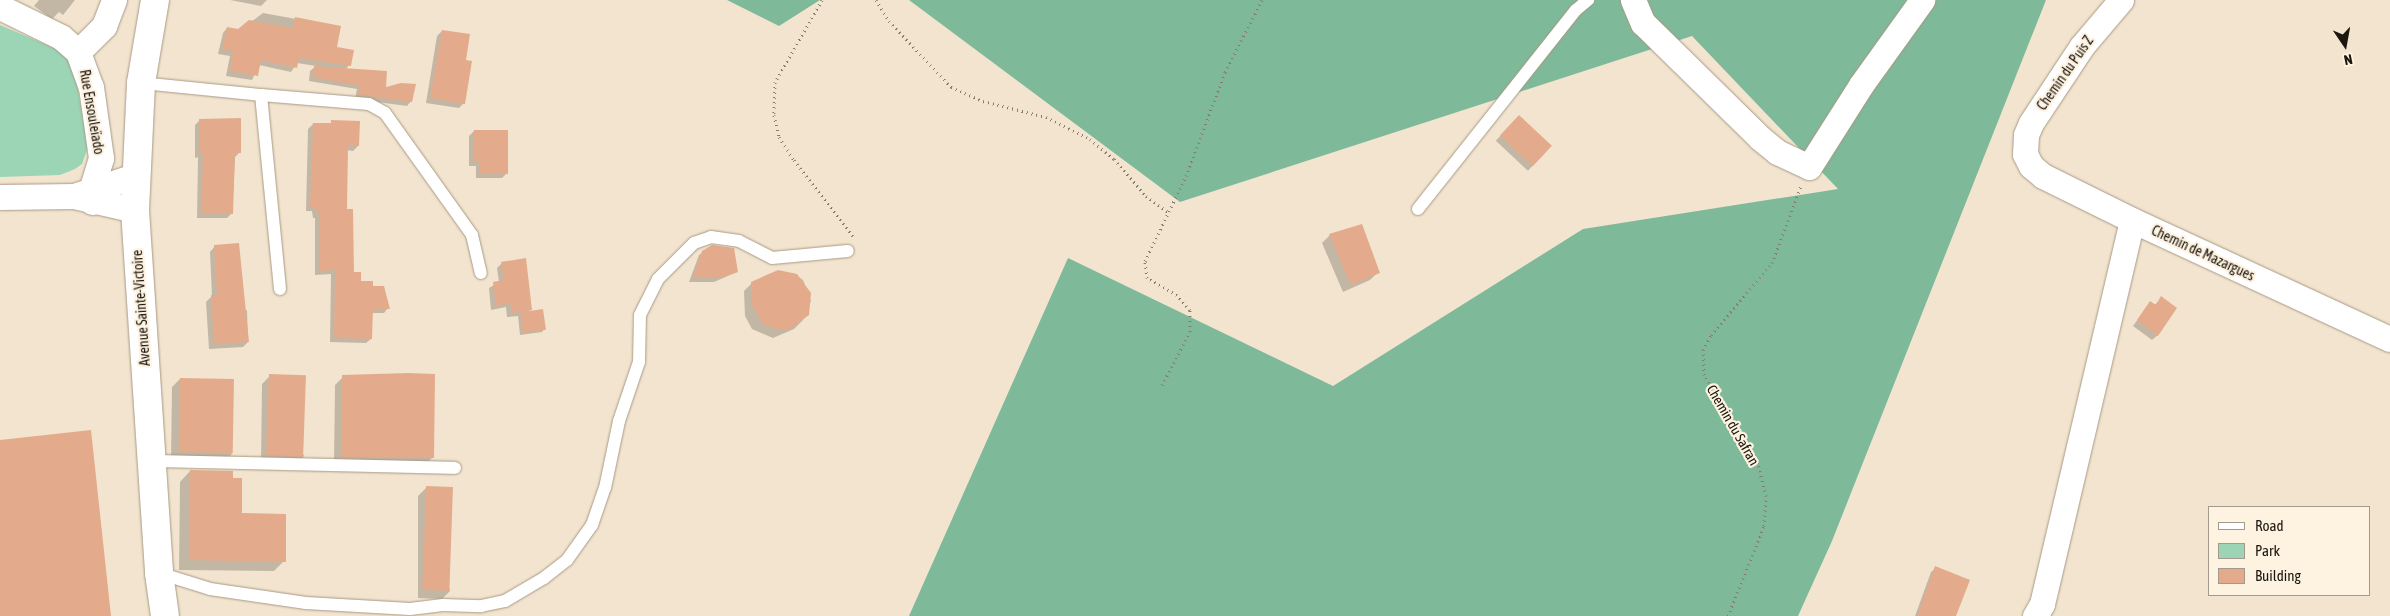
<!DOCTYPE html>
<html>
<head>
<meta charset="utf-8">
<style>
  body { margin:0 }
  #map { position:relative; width:2390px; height:616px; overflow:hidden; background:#f3e4cf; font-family:"Asap Condensed",sans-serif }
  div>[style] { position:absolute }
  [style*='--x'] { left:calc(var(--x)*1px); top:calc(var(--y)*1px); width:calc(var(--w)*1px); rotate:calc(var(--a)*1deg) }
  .green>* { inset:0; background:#9bd5b5 }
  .forest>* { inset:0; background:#7eba9a }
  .shadow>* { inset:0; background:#0003; transform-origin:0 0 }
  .building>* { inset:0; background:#e3ab8c; transform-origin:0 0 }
  .path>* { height:3px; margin-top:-1.5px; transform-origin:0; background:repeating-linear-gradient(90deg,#867c6d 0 1px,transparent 0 5px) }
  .roads { filter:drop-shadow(0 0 1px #a79a85) drop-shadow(0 0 1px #a79a85) }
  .lane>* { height:12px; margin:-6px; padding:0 6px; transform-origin:6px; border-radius:6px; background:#fff }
  .street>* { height:25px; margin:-12.5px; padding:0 12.5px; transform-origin:12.5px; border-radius:12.5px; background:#fff }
  .secondary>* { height:28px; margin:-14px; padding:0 14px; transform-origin:14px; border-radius:14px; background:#fff }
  span { translate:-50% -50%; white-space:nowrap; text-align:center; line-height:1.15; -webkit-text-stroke:4.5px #fef2e1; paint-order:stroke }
  .street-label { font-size:14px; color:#1b160e }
  .legend { position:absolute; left:2208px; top:506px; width:162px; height:90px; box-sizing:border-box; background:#fef2e1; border:1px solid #a39a8d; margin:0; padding:6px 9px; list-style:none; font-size:15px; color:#1b160e }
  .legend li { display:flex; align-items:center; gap:10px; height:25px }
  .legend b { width:25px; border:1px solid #a39a8d }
  .north { position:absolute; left:2320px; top:20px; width:50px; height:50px; -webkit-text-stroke:4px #fef2e1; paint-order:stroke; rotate:168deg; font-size:14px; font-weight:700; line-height:20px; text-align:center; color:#1b160e }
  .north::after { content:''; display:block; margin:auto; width:18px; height:22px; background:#1b160e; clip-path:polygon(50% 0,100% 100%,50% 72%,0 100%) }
</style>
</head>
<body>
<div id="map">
  <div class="green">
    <div style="clip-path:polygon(0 25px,63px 52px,74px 67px,88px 147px,82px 164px,75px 169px,60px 175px,0 177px)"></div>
  </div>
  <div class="forest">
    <div style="clip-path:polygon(727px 0,820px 0,779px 26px)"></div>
    <div style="clip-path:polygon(909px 0,2046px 0,1832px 541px,1798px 616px,909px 616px,1068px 258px,1333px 386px,1583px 229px,1838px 189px,1692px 36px,1180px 202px)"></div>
  </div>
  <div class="shadow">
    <div style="clip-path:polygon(39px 0,75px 0,63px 15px,59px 12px,52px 19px,34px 6px)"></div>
    <div style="clip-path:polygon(230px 0,267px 0,261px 6px)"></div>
    <div style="clip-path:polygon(263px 13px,340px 27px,335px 48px,349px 65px,346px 69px,411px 101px,407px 106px,355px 99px,357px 89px,309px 81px,310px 71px,316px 66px,297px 63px,291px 72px,259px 65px,252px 80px,226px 76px,230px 56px,218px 54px,223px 33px,227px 28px,239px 31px)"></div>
    <div style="clip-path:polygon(442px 31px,465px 61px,464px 103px,459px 108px,426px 103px,437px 36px)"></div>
    <div style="left:1519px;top:116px;width:44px;height:34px;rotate:43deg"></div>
    <div style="clip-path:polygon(200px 120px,240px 152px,235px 157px,232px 213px,227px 218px,197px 218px,198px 157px,195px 158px,195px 125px)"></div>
    <div style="clip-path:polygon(313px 124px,358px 146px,353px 151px,346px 150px,346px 210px,353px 274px,360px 283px,372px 288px,388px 308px,384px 313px,372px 313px,371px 339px,366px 343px,330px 342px,331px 274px,315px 275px,315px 218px,313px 218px,312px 211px,306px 211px,308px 129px)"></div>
    <div style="clip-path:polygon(474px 131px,507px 173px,502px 178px,476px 178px,476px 166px,469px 166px,469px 136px)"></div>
    <div style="clip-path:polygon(1330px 235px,1378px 272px,1370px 280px,1343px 292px,1322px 243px)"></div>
    <div style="clip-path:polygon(215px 246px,242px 311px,247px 310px,248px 342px,243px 347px,209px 349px,206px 302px,212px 296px,210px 252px)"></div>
    <div style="clip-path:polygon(712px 247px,737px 272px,714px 282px,689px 282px,699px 255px)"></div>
    <div style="clip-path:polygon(502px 263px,531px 309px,528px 312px,544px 329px,542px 332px,520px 335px,518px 316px,507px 317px,506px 307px,491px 310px,489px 288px,499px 282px,497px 268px)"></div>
    <div style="clip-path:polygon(793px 273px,803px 280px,811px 301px,803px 320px,794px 329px,773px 338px,752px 329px,745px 316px,744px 291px,752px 283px)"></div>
    <div style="clip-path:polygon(2161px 298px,2158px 335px,2152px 340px,2133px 326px,2150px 303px,2154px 306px)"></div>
    <div style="clip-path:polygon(270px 376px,304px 456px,296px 464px,261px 463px,262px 384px)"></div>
    <div style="clip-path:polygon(343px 377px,433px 457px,425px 465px,334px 464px,335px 385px)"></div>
    <div style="clip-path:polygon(180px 379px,232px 454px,224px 462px,171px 460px,172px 387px)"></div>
    <div style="clip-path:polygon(190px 471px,241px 514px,284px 561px,274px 571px,179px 570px,180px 482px)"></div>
    <div style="clip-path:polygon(426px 488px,450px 591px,442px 599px,418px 598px,418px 496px)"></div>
    <div style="clip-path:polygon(1936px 568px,1955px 616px,1915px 616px,1931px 572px)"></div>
  </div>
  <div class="building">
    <div style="clip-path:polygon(295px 17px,341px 26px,337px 47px,354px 50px,351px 66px,299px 58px,297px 68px,261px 60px,258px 76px,230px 71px,233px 51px,222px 49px,227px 27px,238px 29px,249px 20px,293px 28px)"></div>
    <div style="clip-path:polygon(442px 30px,470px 34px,466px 60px,472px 61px,465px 104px,430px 98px)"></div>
    <div style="clip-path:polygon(314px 66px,387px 71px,386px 87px,401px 83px,416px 84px,412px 102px,358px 95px,360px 86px,313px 77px)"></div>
    <div style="left:1519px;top:115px;width:45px;height:28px;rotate:43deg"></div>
    <div style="clip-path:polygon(241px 118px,241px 153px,235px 153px,233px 214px,201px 214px,203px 153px,199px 153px,199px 119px)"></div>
    <div style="clip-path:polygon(331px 120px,360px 121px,359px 146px,348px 146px,347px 209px,353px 209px,354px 272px,361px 272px,361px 281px,373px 281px,373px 286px,384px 286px,390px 309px,373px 309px,372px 339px,334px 338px,335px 270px,319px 271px,320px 214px,317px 214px,316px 207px,310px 207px,313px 123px,331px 123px)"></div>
    <div style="clip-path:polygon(474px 130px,508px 130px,508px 174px,480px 174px,480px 162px,474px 162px)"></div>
    <div style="clip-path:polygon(1362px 224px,1380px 273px,1351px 285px,1329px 234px)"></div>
    <div style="clip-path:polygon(239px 243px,249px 342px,214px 344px,211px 295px,217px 295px,214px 245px)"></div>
    <div style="clip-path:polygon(712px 245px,734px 248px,738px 272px,720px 278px,693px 277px,702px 251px)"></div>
    <div style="clip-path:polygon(526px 258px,532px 310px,512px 313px,510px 303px,496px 306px,493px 282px,504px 280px,501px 262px)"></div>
    <div style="clip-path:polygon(778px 270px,797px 274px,811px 293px,809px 315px,790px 329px,778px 330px,763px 324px,751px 303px,751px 282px)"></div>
    <div style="clip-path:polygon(2161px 296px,2177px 308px,2158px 336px,2137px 320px,2150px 301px,2156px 305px)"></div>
    <div style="left:543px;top:309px;width:21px;height:23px;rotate:82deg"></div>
    <div style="clip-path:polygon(408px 373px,435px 374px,434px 458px,341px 457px,342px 375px)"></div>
    <div style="left:269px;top:374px;width:37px;height:82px;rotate:2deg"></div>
    <div style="left:180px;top:378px;width:54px;height:74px;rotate:1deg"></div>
    <div style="clip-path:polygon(91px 430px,111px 616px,0 616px,0 440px)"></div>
    <div style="clip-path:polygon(190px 470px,233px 471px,233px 478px,242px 478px,242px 513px,286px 514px,286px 562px,189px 560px)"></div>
    <div style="left:426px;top:486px;width:27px;height:104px;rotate:2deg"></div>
    <div style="clip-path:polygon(1935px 566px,1970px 580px,1956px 616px,1917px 616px)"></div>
  </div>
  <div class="path">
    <div style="--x:822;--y:0;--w:95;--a:119.8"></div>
    <div style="--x:775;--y:82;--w:33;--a:92"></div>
    <div style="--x:774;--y:115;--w:23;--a:77"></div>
    <div style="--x:779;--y:137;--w:27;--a:57"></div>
    <div style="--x:794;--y:160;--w:96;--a:52.2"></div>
    <div style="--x:876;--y:0;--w:25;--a:58"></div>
    <div style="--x:889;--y:21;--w:91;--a:46.8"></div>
    <div style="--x:951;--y:87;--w:35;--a:24"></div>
    <div style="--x:983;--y:101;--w:65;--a:14.3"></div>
    <div style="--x:1046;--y:117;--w:49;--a:26.6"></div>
    <div style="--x:1090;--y:139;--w:31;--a:40"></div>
    <div style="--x:1114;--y:159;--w:49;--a:49.1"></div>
    <div style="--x:1146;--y:196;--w:29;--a:36"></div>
    <div style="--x:1162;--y:385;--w:60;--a:-62.2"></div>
    <div style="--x:1190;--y:332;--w:22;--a:-90"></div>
    <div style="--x:1190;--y:310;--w:20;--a:-131"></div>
    <div style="--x:1177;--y:295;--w:34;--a:-150"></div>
    <div style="--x:1147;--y:278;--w:17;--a:-97"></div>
    <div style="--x:1145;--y:261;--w:94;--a:-64.2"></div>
    <div style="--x:1186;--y:176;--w:111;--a:-69.4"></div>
    <div style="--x:1225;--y:72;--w:81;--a:-62.8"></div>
    <div style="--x:1728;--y:616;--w:97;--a:-68.2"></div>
    <div style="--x:1764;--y:526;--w:30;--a:-86"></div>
    <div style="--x:1766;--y:496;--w:33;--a:-104"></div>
    <div style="--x:1758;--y:464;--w:104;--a:-121.2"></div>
    <div style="--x:1704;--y:375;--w:25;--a:-92"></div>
    <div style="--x:1703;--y:350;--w:17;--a:-62"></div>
    <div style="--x:1711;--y:335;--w:94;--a:-49.7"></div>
    <div style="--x:1772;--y:263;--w:82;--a:-69.4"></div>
  </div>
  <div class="roads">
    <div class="lane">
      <div style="--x:141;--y:83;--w:121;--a:5.7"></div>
      <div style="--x:261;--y:95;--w:195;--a:84.4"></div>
      <div style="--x:261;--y:95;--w:108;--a:4.8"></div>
      <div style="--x:369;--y:104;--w:18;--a:29"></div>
      <div style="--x:385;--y:113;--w:150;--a:54.5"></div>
      <div style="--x:472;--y:235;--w:39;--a:77"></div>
      <div style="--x:1418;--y:209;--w:254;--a:-51.6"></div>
      <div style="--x:1576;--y:10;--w:16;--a:-40"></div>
      <div style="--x:151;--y:461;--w:304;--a:1.3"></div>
      <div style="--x:159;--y:573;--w:53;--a:17.4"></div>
      <div style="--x:210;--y:589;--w:97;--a:8.3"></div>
      <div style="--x:306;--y:603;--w:104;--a:3.3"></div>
      <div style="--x:410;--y:609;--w:33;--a:-7"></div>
      <div style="--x:443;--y:605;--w:38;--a:2"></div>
      <div style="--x:481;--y:606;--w:25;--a:-12"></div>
      <div style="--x:505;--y:601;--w:45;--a:-30.5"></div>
      <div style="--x:544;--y:578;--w:29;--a:-38"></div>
      <div style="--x:567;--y:560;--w:43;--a:-54.5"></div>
      <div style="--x:592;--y:525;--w:39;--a:-71"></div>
      <div style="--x:605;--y:488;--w:68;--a:-78.2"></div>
      <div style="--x:619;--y:421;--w:62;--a:-71.3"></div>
      <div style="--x:639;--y:362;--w:47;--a:-88.8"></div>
      <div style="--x:640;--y:315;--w:40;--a:-63.4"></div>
      <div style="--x:658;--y:279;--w:51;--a:-45"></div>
      <div style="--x:694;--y:243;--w:18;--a:-19"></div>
      <div style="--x:711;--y:237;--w:28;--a:8"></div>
      <div style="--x:739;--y:241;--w:37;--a:27"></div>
      <div style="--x:772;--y:258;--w:76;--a:-5.3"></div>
    </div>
    <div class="street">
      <div style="--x:1633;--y:0;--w:25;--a:67"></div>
      <div style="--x:1643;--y:23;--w:164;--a:44.5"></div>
      <div style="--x:1760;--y:138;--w:22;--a:39"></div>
      <div style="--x:1777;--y:152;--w:35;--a:25"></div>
      <div style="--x:1809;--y:167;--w:97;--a:-57.6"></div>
      <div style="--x:1861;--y:85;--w:105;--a:-54.3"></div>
      <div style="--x:2121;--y:0;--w:60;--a:130.3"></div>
      <div style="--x:2082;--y:46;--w:92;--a:123.5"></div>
      <div style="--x:2031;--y:123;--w:13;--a:113"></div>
      <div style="--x:2026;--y:135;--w:19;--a:93"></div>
      <div style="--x:2025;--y:154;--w:13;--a:63"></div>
      <div style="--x:2031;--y:166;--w:16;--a:40"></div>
      <div style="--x:2043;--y:176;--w:99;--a:26.3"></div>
      <div style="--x:2132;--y:220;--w:284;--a:24.8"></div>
      <div style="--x:0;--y:7;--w:68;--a:26.2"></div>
      <div style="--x:61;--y:37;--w:23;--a:41"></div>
      <div style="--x:78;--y:52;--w:37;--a:70"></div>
      <div style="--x:91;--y:87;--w:72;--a:82"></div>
      <div style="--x:101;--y:158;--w:34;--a:107"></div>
      <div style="--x:91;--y:191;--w:11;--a:85"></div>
      <div style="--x:78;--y:52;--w:37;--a:-45"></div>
      <div style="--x:104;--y:26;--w:28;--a:-69"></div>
      <div style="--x:134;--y:176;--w:63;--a:161.6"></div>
      <div style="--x:74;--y:196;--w:63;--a:12.9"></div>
      <div style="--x:0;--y:197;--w:74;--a:-0.8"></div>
      <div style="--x:2035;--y:616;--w:14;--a:-60"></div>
      <div style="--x:2042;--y:604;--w:394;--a:-76.8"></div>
    </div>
    <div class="secondary">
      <div style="--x:155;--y:0;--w:84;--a:99.6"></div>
      <div style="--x:141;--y:83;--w:127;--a:92.7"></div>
      <div style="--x:135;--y:210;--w:364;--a:86.2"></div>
      <div style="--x:159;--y:573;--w:43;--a:82.1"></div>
    </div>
  </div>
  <div class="street-label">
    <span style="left:2065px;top:73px;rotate:-55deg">Chemin du Puis Z</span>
    <span style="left:92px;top:112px;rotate:80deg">Rue Ensouleïado</span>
    <span style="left:2203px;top:253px;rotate:25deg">Chemin de Mazargues</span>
    <span style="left:141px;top:308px;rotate:-94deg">Avenue Sainte-Victoire</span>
    <span style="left:1733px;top:425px;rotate:60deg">Chemin du Safran</span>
  </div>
  <ul class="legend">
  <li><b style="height:6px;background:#fff"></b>Road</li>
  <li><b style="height:14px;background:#9bd5b5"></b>Park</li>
  <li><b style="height:14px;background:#e3ab8c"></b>Building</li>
  </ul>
  <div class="north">N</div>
</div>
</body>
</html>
